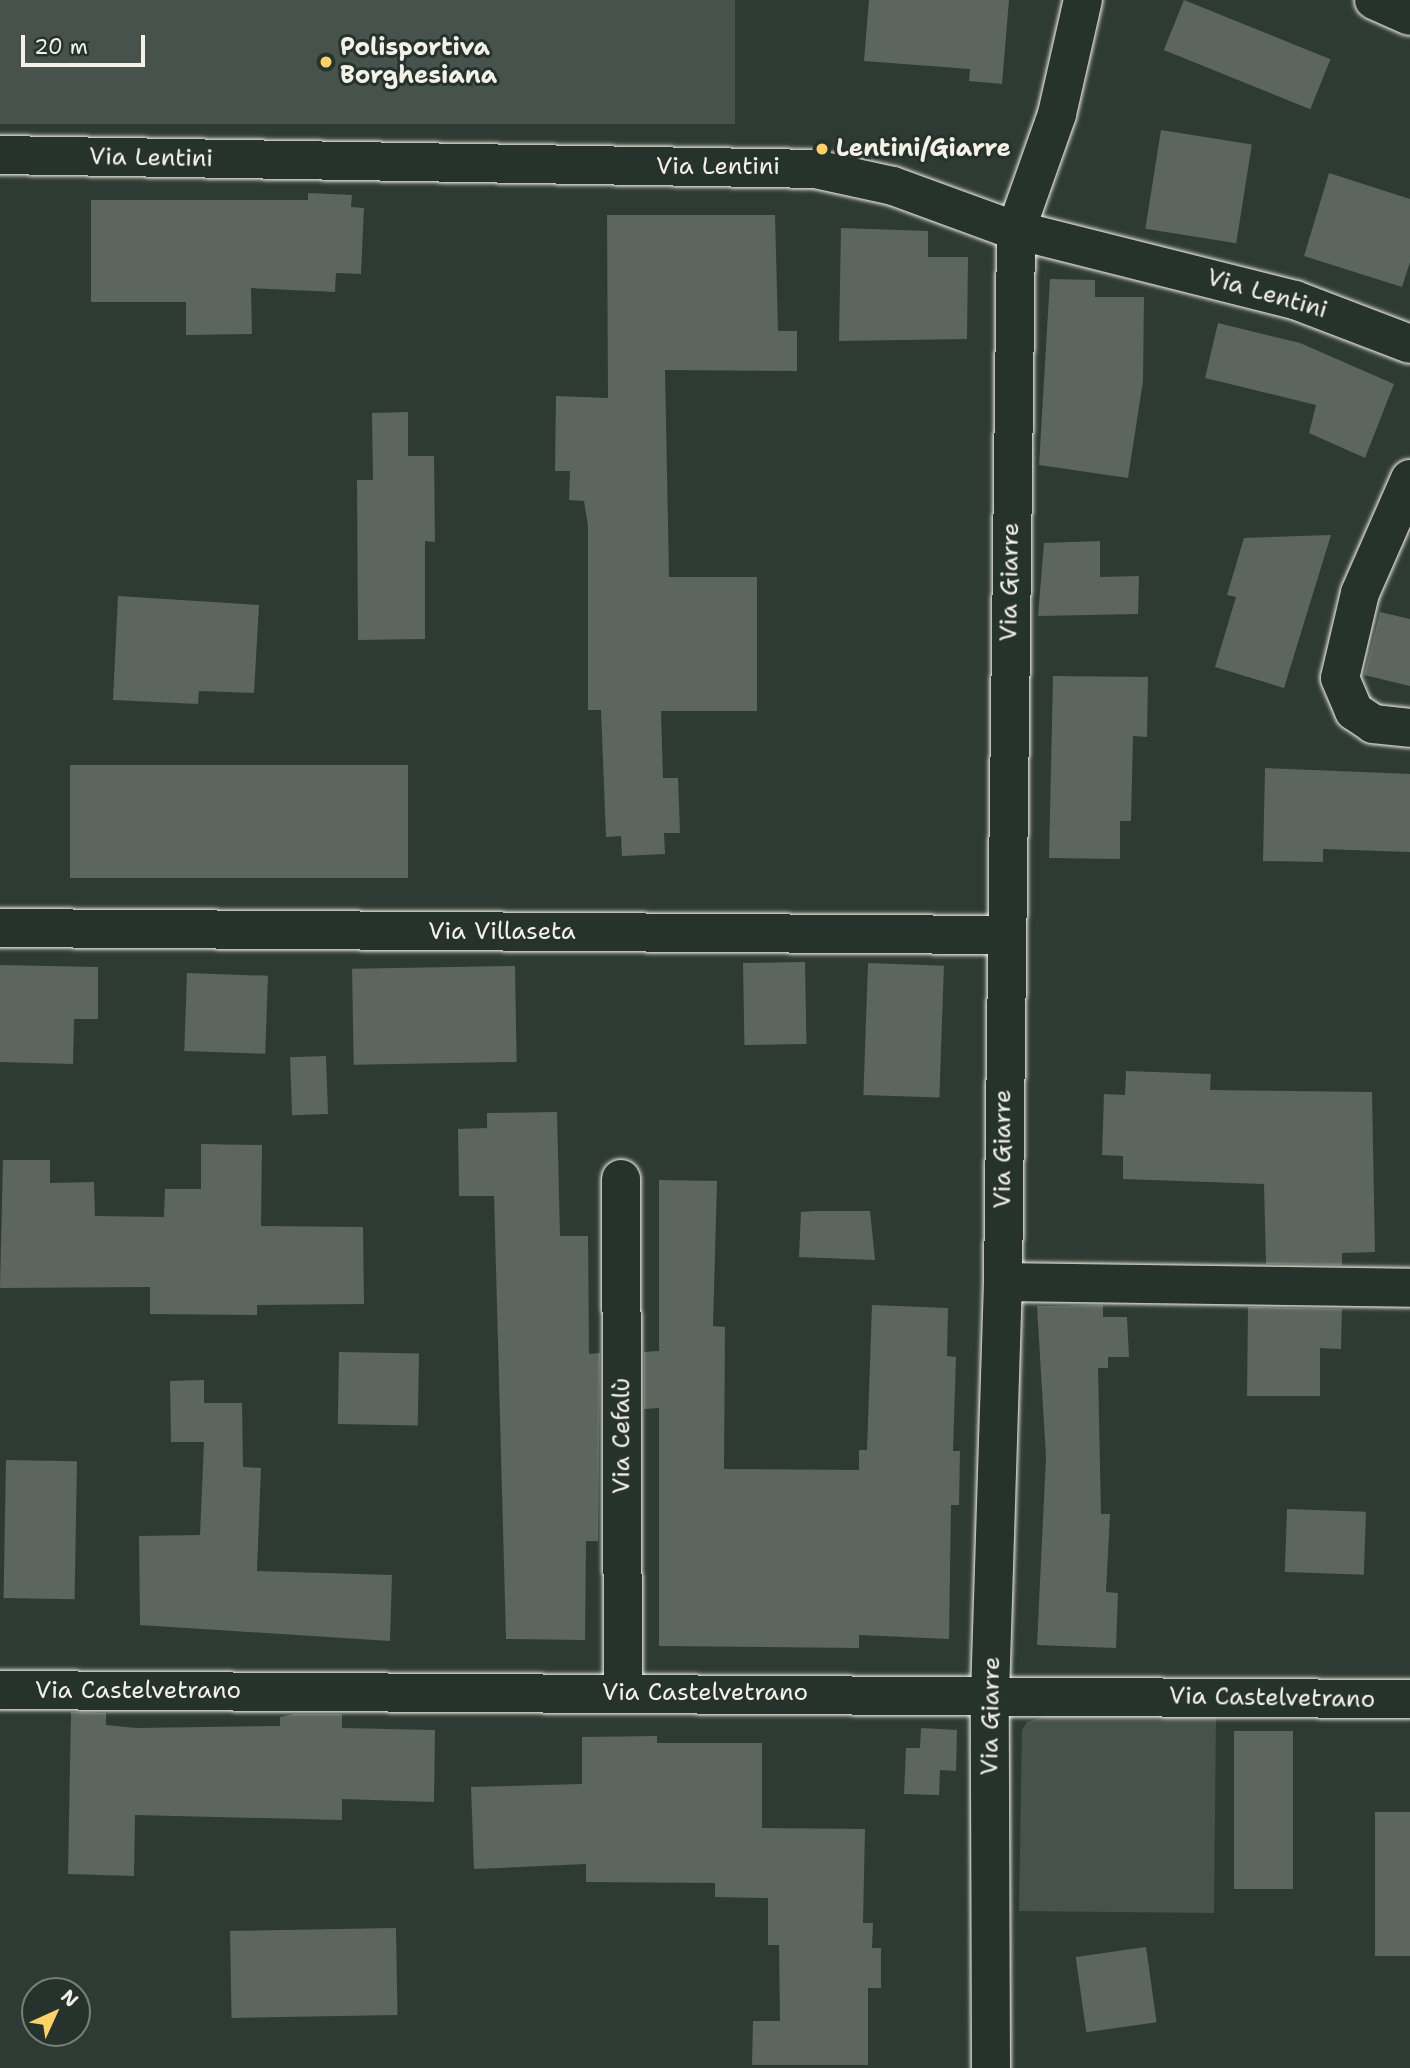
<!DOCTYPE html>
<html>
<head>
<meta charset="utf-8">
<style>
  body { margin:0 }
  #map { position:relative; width:1410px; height:2068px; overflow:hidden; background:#2e3b34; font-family:"Shantell Sans",sans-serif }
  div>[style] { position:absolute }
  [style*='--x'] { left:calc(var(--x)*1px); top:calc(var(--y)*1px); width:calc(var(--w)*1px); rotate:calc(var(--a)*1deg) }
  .green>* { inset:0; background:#48524c; transform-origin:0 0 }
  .building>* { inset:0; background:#5c655e; transform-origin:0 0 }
  .roads { filter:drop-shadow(0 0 2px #f4f1e8) drop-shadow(0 0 2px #f4f1e8) }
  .minor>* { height:38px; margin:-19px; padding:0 19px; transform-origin:19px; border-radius:19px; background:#26332d }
  .dots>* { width:19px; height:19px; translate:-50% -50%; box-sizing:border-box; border:4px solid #26332d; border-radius:50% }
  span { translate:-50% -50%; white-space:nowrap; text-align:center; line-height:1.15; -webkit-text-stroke:6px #26332d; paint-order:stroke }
  .poi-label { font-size:24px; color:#f4f1e8; font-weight:700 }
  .left { translate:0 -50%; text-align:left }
  .street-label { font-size:24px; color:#f4f1e8 }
  .north { position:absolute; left:21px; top:1977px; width:70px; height:70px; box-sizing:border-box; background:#26332d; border:2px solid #787f78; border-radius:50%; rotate:45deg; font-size:19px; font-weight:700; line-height:28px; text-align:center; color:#f4f1e8 }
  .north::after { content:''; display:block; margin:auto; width:24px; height:32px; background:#ffd166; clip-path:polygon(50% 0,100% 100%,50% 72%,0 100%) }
  .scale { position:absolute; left:21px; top:35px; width:124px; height:32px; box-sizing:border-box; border:4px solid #f4f1e8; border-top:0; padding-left:9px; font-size:21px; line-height:24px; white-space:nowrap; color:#f4f1e8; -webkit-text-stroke:5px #26332d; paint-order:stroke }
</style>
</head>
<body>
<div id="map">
  <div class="green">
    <div style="left:0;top:0;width:735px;height:124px"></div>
    <div style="clip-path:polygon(1052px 1714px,1216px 1716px,1214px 1913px,1019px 1911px,1022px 1730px,1027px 1722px)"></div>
  </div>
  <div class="building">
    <div style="clip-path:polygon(869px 0,1009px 0,1002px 84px,969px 81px,970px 69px,864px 61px)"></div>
    <div style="left:1184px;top:0;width:158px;height:54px;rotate:22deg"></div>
    <div style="left:1161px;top:130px;width:92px;height:100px;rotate:9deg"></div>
    <div style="clip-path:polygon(1329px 173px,1410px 199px,1410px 262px,1402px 287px,1304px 256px)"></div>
    <div style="clip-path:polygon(308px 193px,352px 195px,351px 207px,364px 208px,361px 274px,336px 273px,335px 292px,251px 288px,252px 334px,186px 335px,186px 302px,91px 302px,91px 200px,308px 200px)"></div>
    <div style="clip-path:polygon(607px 215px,775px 215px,778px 331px,797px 331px,797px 371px,665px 370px,669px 577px,757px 577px,757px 711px,661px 711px,663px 778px,678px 778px,680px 833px,664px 833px,665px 854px,622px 856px,621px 836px,606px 837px,601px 710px,588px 710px,588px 526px,584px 501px,569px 500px,570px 471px,555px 471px,556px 396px,608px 398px)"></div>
    <div style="clip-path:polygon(841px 228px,928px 231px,928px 257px,968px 257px,967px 339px,839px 341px)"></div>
    <div style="clip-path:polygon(1050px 279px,1095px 280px,1095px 297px,1144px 297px,1143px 381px,1128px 478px,1039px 465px)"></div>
    <div style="clip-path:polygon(1218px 323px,1300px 343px,1394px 384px,1365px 458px,1309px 433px,1316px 405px,1205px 378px)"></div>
    <div style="clip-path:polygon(408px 412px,408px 456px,434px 456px,435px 542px,425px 541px,425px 639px,358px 640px,357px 480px,373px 480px,372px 413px)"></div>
    <div style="clip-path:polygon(1331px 535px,1284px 688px,1215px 667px,1236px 597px,1227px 595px,1244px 538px)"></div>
    <div style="clip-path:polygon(1100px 541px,1100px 577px,1139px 576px,1138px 614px,1038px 616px,1044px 543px)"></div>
    <div style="clip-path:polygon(118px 596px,259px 605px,254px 693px,199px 691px,198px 704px,113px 700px)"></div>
    <div style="clip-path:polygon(1380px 612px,1410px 619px,1410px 686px,1364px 675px)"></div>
    <div style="clip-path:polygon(1053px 676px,1148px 677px,1147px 737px,1133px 736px,1131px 821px,1120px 821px,1120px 859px,1049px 858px)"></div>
    <div style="left:70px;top:765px;width:338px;height:113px"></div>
    <div style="clip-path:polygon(1265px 768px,1410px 774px,1410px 852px,1323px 849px,1323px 862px,1263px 861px)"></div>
    <div style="left:805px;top:962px;width:82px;height:62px;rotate:89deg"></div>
    <div style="left:868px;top:963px;width:76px;height:132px;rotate:2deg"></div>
    <div style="clip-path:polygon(0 965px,98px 967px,98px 1019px,74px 1019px,73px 1064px,0 1062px)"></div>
    <div style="left:515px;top:966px;width:96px;height:163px;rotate:89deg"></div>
    <div style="left:187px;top:973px;width:81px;height:78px;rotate:2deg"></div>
    <div style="left:326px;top:1056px;width:58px;height:36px;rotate:88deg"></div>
    <div style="clip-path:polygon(1126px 1071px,1211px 1074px,1210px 1090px,1372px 1092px,1375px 1252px,1342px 1253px,1342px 1265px,1266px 1264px,1264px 1184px,1123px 1179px,1123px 1156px,1102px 1155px,1104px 1094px,1125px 1095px)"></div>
    <div style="clip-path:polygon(557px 1112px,560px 1236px,588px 1236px,589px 1354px,600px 1353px,598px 1541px,586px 1541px,585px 1640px,506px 1639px,494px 1196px,459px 1196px,458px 1129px,487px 1128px,487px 1113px)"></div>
    <div style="clip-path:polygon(201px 1144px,262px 1145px,261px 1226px,363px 1227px,364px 1304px,257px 1305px,257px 1315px,150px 1314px,150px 1287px,0 1288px,3px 1160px,50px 1160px,50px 1183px,94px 1182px,95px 1216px,164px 1217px,165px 1189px,201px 1189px)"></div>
    <div style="clip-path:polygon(659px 1180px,717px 1181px,713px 1326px,725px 1327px,724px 1469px,859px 1470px,859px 1450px,867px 1450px,872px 1305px,948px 1308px,947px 1356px,956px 1357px,953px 1451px,960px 1451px,959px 1505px,951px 1505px,949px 1639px,859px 1635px,859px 1648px,659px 1646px,659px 1408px,644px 1409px,644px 1352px,659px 1351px)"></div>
    <div style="clip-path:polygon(813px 1211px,870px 1211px,875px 1260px,799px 1257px,801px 1212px)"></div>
    <div style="clip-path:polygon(1103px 1305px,1103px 1317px,1127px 1317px,1129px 1357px,1108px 1357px,1108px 1368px,1098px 1368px,1101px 1514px,1110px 1514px,1106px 1592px,1118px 1593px,1116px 1648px,1037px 1645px,1046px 1457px,1037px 1306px)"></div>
    <div style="clip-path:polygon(1248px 1307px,1342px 1309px,1341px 1349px,1320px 1348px,1320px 1396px,1247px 1396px)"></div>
    <div style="left:339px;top:1352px;width:80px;height:72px;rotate:1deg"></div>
    <div style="clip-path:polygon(204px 1380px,204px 1403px,242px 1403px,243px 1467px,261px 1468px,257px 1571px,392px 1575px,390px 1641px,140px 1625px,139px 1536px,200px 1535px,204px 1442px,171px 1442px,170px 1381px)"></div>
    <div style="left:6px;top:1460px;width:71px;height:138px;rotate:1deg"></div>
    <div style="left:1287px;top:1509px;width:79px;height:63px;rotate:2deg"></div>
    <div style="clip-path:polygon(71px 1712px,106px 1713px,106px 1725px,136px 1728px,280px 1726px,280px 1717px,293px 1714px,342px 1714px,342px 1728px,435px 1730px,434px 1802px,342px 1799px,342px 1820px,135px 1815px,134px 1876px,68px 1874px)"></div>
    <div style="clip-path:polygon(921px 1728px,957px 1730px,956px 1771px,940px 1770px,939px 1795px,904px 1794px,906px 1748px,920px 1748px)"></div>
    <div style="left:1234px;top:1731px;width:59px;height:158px"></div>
    <div style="clip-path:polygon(657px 1736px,657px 1743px,762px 1743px,762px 1828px,865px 1829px,863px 1923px,873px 1923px,872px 1948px,881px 1948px,881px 1988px,868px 1988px,868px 2065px,752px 2065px,753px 2021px,780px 2021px,779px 1945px,768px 1945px,768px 1898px,715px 1897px,715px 1883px,586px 1882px,586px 1864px,474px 1869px,471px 1787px,582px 1784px,582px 1737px)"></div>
    <div style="left:1375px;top:1812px;width:35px;height:144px"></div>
    <div style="left:396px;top:1928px;width:87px;height:166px;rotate:89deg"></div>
    <div style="left:1146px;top:1947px;width:76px;height:71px;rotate:82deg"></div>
  </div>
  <div class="roads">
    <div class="minor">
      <div style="--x:1374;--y:0;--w:39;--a:24"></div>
      <div style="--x:0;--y:155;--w:815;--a:0.98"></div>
      <div style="--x:815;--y:169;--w:80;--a:12.3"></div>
      <div style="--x:893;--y:186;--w:122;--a:20.1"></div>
      <div style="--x:1008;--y:228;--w:296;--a:14.1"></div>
      <div style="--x:1295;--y:300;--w:123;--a:20.9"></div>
      <div style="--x:1410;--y:479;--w:124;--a:113.7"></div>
      <div style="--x:1360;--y:593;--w:87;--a:103.2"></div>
      <div style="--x:1340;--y:678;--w:36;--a:67"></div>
      <div style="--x:1354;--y:711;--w:23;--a:34"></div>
      <div style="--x:1373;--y:724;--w:37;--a:6"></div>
      <div style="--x:0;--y:928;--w:1005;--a:0.4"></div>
      <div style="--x:621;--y:1179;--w:514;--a:89.78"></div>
      <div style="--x:1003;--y:1282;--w:407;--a:0.8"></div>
      <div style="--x:0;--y:1690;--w:1410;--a:0.37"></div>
      <div style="--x:991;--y:2068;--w:373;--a:-90.2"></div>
      <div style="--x:990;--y:1695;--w:413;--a:-88.2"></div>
      <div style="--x:1003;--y:1282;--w:1052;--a:-89.29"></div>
      <div style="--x:1016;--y:230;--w:123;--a:-70.5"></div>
      <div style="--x:1057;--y:114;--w:117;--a:-77.2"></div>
    </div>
  </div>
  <div class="dots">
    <div style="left:326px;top:62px;background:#ffd166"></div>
    <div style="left:822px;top:149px;background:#ffd166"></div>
  </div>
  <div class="poi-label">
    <span class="left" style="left:340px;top:62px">Polisportiva<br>Borghesiana</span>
    <span class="left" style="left:836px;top:149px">Lentini/Giarre</span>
  </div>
  <div class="street-label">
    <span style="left:151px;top:158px;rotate:1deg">Via Lentini</span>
    <span style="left:718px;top:167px">Via Lentini</span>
    <span style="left:1267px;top:294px;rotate:16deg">Via Lentini</span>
    <span style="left:1010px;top:582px;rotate:-89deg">Via Giarre</span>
    <span style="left:502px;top:932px">Via Villaseta</span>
    <span style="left:1003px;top:1149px;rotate:-90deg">Via Giarre</span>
    <span style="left:622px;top:1436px;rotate:-90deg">Via Cefalù</span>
    <span style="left:138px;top:1691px">Via Castelvetrano</span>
    <span style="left:705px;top:1693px">Via Castelvetrano</span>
    <span style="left:1272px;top:1698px;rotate:1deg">Via Castelvetrano</span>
    <span style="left:991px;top:1716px;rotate:-89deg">Via Giarre</span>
  </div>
  <div class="north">N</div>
  <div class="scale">20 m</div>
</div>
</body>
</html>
